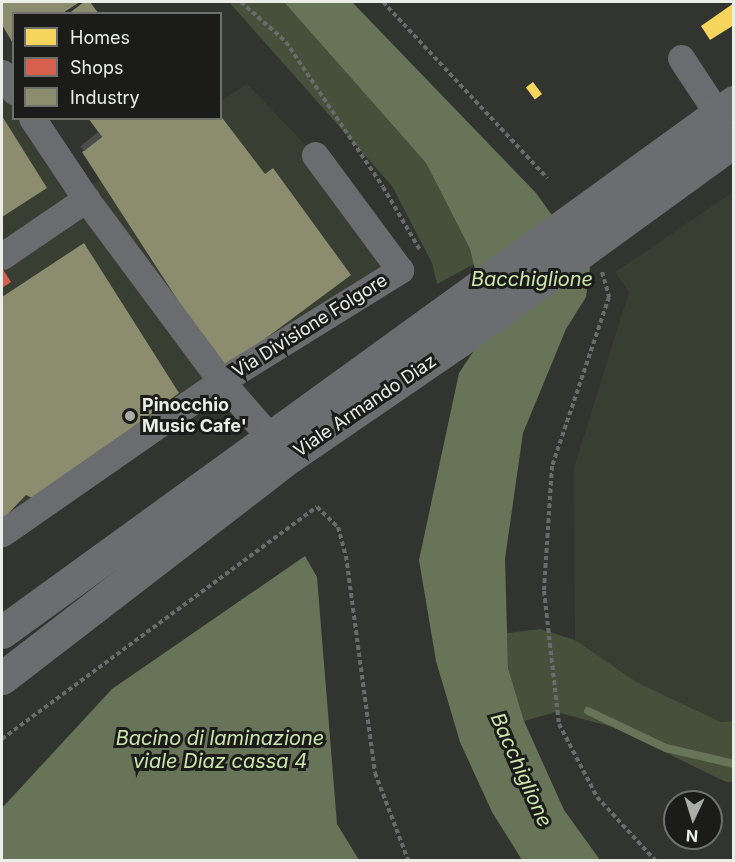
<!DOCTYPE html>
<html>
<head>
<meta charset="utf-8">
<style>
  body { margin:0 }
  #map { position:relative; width:735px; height:862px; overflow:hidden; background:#323430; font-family:Inter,sans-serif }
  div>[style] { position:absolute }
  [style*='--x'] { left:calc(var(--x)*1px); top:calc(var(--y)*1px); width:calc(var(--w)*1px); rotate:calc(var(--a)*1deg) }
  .built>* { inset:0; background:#393e33 }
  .green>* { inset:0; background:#46503a }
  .water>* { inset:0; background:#677457 }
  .homes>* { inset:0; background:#f6d55c; transform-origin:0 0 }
  .shops>* { inset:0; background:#d6604d }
  .industry>* { inset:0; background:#8c8c6e }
  .stream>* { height:8px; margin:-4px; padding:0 4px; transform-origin:4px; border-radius:4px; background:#677457 }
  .building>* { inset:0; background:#4c4d4a; transform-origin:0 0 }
  .path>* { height:4px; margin-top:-2px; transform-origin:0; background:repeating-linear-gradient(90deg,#6a6b6c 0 4.5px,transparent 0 7.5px) }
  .minor>* { height:27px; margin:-13.5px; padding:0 13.5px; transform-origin:13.5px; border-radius:13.5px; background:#6b6c6f }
  .major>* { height:33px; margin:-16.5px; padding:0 16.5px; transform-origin:16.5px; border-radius:16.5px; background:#6b6d70 }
  .dots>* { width:16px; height:16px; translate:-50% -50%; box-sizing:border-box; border:3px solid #1b1c19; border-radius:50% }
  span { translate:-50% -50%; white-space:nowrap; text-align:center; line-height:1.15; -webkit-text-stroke:6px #1b1c19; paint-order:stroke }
  .street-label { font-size:18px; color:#ebede9 }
  .poi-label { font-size:18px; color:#ebede9; font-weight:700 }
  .left { translate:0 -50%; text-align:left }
  .water-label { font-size:20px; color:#cde6ad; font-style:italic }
  .frame { position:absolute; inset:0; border:3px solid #ebede9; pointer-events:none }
  .legend { position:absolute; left:12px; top:12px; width:210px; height:108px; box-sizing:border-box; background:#1b1c19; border:2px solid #6e706c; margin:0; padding:8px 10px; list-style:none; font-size:18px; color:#ebede9 }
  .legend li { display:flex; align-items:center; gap:12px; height:30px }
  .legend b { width:30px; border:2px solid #6e706c }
  .north { position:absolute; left:663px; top:790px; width:60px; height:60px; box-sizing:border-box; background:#1b1c19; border:2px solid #6e706c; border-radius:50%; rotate:184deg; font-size:16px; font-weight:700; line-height:24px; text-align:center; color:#ebede9 }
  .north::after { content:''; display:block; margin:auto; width:21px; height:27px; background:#aaaca8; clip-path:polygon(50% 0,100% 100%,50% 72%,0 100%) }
</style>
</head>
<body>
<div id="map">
  <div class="built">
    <div style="clip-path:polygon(2px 73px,13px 91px,14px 118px,32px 119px,82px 192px,194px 119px,220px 118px,221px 101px,247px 84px,315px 155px,400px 270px,2px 533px)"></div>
    <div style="clip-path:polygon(733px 192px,733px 721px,721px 722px,638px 683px,575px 640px,574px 468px,629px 292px,615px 272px)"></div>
  </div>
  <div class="green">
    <div style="clip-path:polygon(229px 2px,284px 2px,426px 163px,470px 249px,474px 264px,437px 284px,432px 263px,392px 186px)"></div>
    <div style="clip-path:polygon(540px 629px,575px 640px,638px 683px,721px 722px,733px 721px,733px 782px,726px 782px,613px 727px,556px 712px,524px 721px,508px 668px,507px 633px)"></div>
  </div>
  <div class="water">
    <div style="clip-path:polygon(284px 2px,352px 2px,536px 193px,590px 268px,586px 297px,566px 329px,523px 433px,505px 559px,508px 668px,524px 721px,564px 810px,600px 860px,522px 860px,492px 812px,460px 742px,436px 661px,419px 560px,459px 373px,489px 328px,470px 249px,426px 163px)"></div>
    <div style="clip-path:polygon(305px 556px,317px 577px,337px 824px,359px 860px,2px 860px,2px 808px,112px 689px)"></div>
  </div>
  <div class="homes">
    <div style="clip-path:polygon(734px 3px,734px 25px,710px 40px,701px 26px)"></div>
    <div style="left:533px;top:82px;width:15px;height:9px;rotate:53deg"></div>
  </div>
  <div class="shops">
    <div style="clip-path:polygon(2px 268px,11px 282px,2px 288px)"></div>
  </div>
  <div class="industry">
    <div style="clip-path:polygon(2px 2px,80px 2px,61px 14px,14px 14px,14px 45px,2px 25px)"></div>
    <div style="clip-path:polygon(84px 2px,90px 2px,99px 14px,68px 14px)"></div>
    <div style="clip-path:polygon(220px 115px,265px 174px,273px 168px,351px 275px,223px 370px,82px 152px,102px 137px,88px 118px,220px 118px)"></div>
    <div style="clip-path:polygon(2px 116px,47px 188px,2px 217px)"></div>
    <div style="clip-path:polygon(84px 243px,179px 393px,44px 493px,34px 499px,26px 495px,2px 520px,2px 297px)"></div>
  </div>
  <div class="stream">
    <div style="--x:588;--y:711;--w:86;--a:25.4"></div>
    <div style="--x:666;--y:748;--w:70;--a:13.2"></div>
  </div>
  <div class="building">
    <div style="left:98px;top:132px;width:6px;height:23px;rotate:51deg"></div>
  </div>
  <div class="path">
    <div style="--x:241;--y:2;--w:60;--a:41.6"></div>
    <div style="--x:286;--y:42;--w:174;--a:56.2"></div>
    <div style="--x:383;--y:187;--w:73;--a:59.6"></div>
    <div style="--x:383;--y:2;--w:241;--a:47"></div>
    <div style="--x:602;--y:272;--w:26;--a:74"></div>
    <div style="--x:609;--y:297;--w:178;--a:108.6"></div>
    <div style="--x:552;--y:466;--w:125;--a:93.7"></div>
    <div style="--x:544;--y:591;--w:134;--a:83.6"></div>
    <div style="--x:559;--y:724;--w:82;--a:62.5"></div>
    <div style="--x:597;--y:797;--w:86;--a:47.4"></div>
    <div style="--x:2;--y:739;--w:391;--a:-36.4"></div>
    <div style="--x:317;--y:507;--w:29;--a:44"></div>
    <div style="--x:338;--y:527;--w:30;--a:75"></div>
    <div style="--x:346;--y:556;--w:219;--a:82.4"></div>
    <div style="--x:375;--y:773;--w:93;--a:69.2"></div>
  </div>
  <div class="minor">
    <div style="--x:681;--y:58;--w:66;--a:56.8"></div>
    <div style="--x:2;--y:73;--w:22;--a:56"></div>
    <div style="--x:32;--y:118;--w:97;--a:56.3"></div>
    <div style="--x:2;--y:256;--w:102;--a:-34.2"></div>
    <div style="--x:86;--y:199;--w:227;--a:53.4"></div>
    <div style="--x:221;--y:381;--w:267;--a:145.2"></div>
    <div style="--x:269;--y:436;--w:73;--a:-131.1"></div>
    <div style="--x:221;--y:381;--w:211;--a:-31.8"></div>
    <div style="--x:400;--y:270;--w:143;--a:-126.5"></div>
  </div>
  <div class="major">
    <div style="--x:2;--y:632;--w:904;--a:-35.91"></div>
    <div style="--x:2;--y:678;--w:354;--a:-37.6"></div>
    <div style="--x:282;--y:462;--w:216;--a:-34.4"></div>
    <div style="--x:460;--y:340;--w:339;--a:-36"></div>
  </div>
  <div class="dots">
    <div style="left:130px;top:416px;background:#aaaca8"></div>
  </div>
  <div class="street-label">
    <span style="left:310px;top:326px;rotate:-32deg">Via Divisione Folgore</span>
    <span style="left:365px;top:406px;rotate:-34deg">Viale Armando Diaz</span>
  </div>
  <div class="poi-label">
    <span class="left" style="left:142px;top:416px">Pinocchio<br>Music Cafe'</span>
  </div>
  <div class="water-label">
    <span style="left:532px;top:279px">Bacchiglione</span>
    <span style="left:220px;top:750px">Bacino di laminazione<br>viale Diaz cassa 4</span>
    <span style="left:521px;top:770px;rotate:66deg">Bacchiglione</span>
  </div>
  <div class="frame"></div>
  <ul class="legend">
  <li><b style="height:16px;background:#f6d55c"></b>Homes</li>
  <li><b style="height:16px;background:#d6604d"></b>Shops</li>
  <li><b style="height:16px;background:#8c8c6e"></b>Industry</li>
  </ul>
  <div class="north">N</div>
</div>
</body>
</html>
